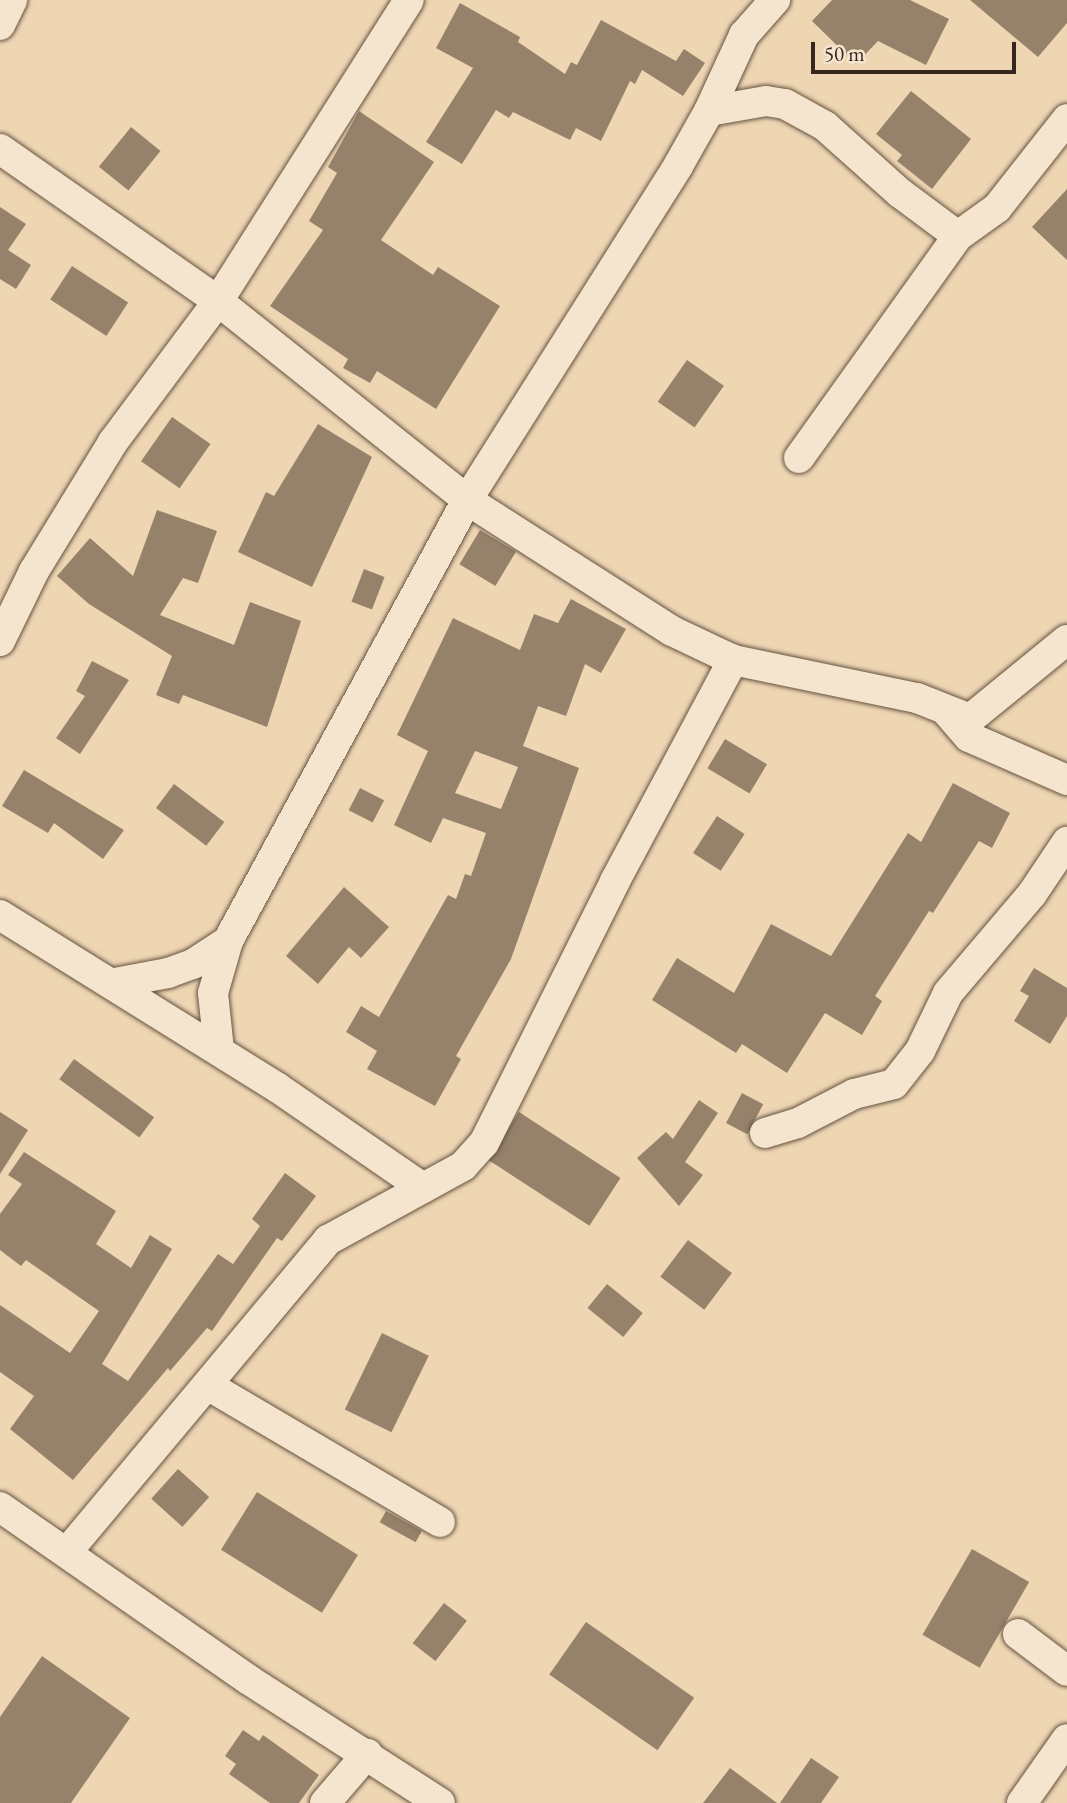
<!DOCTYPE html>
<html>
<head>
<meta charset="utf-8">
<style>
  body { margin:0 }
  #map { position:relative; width:1067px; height:1803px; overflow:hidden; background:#efd6b3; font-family:"EB Garamond",serif }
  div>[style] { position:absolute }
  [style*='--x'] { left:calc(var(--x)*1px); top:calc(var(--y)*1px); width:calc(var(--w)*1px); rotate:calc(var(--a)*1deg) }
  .building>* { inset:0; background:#96826b; transform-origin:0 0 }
  .roads { filter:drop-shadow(0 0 2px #645342) drop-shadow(0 0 2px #645342) }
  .minor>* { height:30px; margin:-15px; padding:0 15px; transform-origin:15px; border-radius:15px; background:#f5e4ce }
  span { translate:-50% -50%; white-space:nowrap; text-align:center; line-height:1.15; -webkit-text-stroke:5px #f5e4ce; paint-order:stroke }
  .scale { position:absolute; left:811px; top:42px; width:205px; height:32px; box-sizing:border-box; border:4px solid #35271d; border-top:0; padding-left:9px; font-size:21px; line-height:24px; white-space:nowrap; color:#35271d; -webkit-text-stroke:5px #f5e4ce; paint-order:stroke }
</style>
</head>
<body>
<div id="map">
  <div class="building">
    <div style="clip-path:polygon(832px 0,910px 0,949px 19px,926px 65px,878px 41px,856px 64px,812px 21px)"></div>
    <div style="clip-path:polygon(970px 0,1067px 0,1067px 23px,1038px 57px)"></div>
    <div style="clip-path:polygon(460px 3px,520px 37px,518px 42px,565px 74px,571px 62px,577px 65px,601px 20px,676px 61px,684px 49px,705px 63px,683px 96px,642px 70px,635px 84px,630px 81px,601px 141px,576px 128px,570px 140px,513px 112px,509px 118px,496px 110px,462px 164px,426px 142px,473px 68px,436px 48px)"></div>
    <div style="clip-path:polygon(911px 91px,971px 139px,932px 189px,897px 161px,902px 155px,876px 134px)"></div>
    <div style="clip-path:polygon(359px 111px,434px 162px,381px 240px,433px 275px,438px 267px,500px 306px,436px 409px,377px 371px,370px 383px,343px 368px,348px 359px,270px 306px,323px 230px,309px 221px,337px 173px,328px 167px)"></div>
    <div style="left:131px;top:127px;width:38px;height:51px;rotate:39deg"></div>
    <div style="clip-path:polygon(1067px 189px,1067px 260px,1032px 227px)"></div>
    <div style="clip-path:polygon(0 207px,26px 224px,8px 250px,31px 265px,16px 289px,0 279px)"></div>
    <div style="left:72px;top:266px;width:67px;height:40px;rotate:33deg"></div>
    <div style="left:687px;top:360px;width:45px;height:51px;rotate:35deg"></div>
    <div style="left:172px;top:417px;width:47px;height:54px;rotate:35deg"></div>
    <div style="clip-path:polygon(318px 424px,372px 457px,312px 587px,238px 552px,266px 492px,274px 496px)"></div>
    <div style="clip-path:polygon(157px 510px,217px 531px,198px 583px,183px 578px,160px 615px,234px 645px,250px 602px,301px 621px,267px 727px,183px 695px,179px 704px,156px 695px,172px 656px,89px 604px,57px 576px,90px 538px,133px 576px)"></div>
    <div style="left:480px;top:530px;width:42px;height:40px;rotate:31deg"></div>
    <div style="left:364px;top:569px;width:22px;height:35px;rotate:21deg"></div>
    <div style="clip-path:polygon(evenodd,571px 599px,626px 629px,601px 673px,585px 664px,566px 716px,538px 706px,523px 746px,579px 768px,511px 959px,456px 1056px,461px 1059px,435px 1106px,367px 1069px,377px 1051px,346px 1032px,361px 1006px,379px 1017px,448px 895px,456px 899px,465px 874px,471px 876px,486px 833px,443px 818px,431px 843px,394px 825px,428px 751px,397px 735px,453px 618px,520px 650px,534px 614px,558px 623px,571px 599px,475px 751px,518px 767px,501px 809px,455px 793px,475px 751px)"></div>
    <div style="clip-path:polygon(92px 661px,129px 680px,80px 754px,56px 738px,85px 696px,76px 691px)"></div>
    <div style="left:725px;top:739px;width:49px;height:34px;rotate:31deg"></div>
    <div style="clip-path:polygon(24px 770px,124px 830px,103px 859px,54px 823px,48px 833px,2px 806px)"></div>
    <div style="clip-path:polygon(953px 783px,1010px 813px,992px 848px,979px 841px,933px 913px,929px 911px,875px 996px,882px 1001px,862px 1035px,825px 1013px,787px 1073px,742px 1044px,736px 1053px,652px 1000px,677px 958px,734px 993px,771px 924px,831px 956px,908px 833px,921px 842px)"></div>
    <div style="left:174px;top:784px;width:63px;height:30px;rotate:37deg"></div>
    <div style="left:360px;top:788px;width:27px;height:25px;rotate:27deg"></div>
    <div style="left:717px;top:816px;width:33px;height:44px;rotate:33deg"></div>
    <div style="clip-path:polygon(344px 887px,389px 927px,361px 958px,349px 947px,318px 984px,286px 956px)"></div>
    <div style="clip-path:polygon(1034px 968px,1067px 988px,1067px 1016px,1050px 1044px,1014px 1021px,1029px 996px,1020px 991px)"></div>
    <div style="left:74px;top:1059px;width:99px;height:25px;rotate:36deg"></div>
    <div style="left:742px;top:1093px;width:24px;height:34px;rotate:28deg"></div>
    <div style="clip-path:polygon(699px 1100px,718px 1113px,685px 1162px,703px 1175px,679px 1206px,637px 1158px,666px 1132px,673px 1139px)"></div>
    <div style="clip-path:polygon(0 1112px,28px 1130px,0 1174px)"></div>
    <div style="left:519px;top:1112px;width:121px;height:57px;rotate:33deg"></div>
    <div style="clip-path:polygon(24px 1152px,116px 1211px,96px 1244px,131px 1268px,150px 1235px,172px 1249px,102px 1364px,128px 1381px,218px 1254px,233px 1264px,260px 1226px,252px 1219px,285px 1173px,316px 1196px,282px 1241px,277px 1238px,212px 1331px,207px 1328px,170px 1371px,168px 1368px,73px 1480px,10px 1429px,34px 1396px,0 1372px,0 1305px,70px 1353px,99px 1311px,26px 1260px,21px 1266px,0 1250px,0 1214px,22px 1184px,8px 1175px)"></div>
    <div style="left:688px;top:1240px;width:55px;height:46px;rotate:37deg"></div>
    <div style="left:607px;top:1284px;width:46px;height:31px;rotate:39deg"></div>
    <div style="left:382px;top:1333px;width:52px;height:85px;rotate:26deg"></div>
    <div style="left:178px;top:1469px;width:42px;height:40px;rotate:42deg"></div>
    <div style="left:257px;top:1492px;width:119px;height:68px;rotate:32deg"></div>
    <div style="left:386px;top:1511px;width:41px;height:13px;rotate:29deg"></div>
    <div style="left:972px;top:1549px;width:66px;height:99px;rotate:30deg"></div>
    <div style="left:444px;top:1603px;width:29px;height:51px;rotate:38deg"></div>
    <div style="left:586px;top:1622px;width:132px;height:64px;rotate:35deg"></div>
    <div style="clip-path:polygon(42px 1656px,130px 1718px,71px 1803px,0 1803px,0 1717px)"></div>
    <div style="clip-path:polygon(243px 1730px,259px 1741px,263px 1735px,319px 1775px,299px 1803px,270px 1803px,229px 1774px,236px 1764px,225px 1756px)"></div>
    <div style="clip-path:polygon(811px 1758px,839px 1777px,821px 1803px,780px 1803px)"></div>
    <div style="clip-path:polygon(730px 1768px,777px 1803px,703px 1803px)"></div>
  </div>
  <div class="roads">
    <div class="minor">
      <div style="--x:0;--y:25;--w:28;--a:-64"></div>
      <div style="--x:709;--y:111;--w:58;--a:-10"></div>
      <div style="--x:766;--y:101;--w:19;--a:9"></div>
      <div style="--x:785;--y:104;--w:46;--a:28.8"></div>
      <div style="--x:825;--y:126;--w:101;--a:41.8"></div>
      <div style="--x:900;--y:193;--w:72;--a:36.6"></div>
      <div style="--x:958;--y:236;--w:48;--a:-35.7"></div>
      <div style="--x:997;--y:208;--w:113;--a:-51.8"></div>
      <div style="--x:0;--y:149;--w:266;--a:34.9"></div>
      <div style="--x:218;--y:301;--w:319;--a:38.6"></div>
      <div style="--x:467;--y:500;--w:243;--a:32.6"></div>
      <div style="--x:672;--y:631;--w:68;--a:25.4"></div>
      <div style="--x:733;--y:660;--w:188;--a:11.7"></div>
      <div style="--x:917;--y:698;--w:57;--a:21.6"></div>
      <div style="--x:970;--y:719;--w:125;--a:-39.2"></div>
      <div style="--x:799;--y:458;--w:273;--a:-54.4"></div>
      <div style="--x:0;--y:641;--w:78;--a:-64.1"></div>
      <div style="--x:34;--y:571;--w:151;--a:-58.5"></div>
      <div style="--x:113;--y:442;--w:176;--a:-53.3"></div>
      <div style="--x:218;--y:301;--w:356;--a:-57.6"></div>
      <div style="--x:947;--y:712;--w:33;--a:49"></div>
      <div style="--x:969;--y:737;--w:107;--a:23.7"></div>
      <div style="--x:0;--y:915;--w:327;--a:31.9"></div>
      <div style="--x:278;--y:1088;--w:176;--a:34.6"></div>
      <div style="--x:115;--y:983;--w:54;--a:-10.7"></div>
      <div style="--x:168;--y:973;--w:27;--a:-20"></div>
      <div style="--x:193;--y:964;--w:42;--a:-33.3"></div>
      <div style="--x:219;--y:1050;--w:57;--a:-96"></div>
      <div style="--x:213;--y:993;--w:54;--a:-73.9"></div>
      <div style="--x:228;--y:941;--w:502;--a:-61.54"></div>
      <div style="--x:467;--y:500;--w:395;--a:-57.7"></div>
      <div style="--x:678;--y:166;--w:63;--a:-60.6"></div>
      <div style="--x:709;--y:111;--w:84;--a:-65.3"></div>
      <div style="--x:744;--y:35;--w:47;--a:-48.5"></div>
      <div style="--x:765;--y:1133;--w:34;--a:-17"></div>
      <div style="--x:798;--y:1123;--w:63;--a:-27.4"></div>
      <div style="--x:854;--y:1094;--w:41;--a:-14"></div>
      <div style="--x:894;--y:1084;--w:42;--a:-51.8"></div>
      <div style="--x:920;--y:1051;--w:64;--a:-64.2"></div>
      <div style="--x:948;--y:993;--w:130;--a:-49.7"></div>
      <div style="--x:1032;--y:894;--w:63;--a:-56.1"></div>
      <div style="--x:209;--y:1386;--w:268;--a:30.5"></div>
      <div style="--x:0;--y:1507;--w:303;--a:34.8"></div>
      <div style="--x:249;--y:1680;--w:227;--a:32.8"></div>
      <div style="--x:67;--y:1552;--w:407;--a:-50.1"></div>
      <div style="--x:328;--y:1240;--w:154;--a:-28.7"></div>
      <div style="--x:463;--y:1166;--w:31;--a:-48"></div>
      <div style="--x:484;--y:1143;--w:293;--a:-63.4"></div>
      <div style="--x:615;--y:881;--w:251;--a:-61.9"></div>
      <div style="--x:1018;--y:1634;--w:61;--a:37.1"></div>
      <div style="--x:325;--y:1803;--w:65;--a:-49.4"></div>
      <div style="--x:1022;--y:1803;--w:78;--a:-54.9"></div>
    </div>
  </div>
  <div class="scale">50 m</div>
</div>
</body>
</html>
